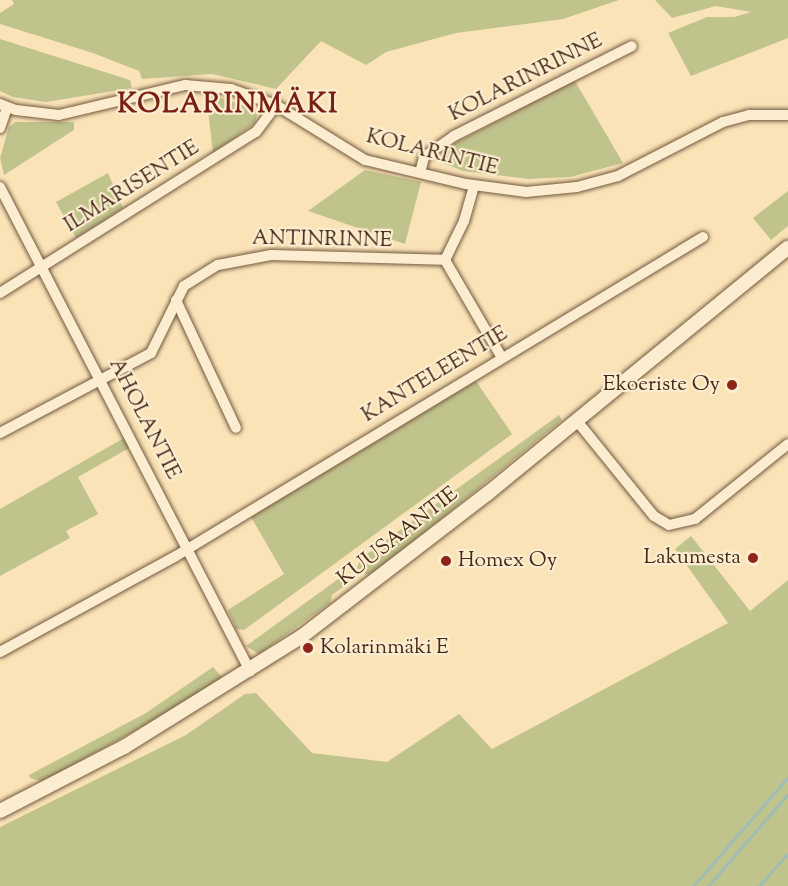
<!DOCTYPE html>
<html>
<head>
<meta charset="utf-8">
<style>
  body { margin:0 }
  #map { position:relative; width:788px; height:886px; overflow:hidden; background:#fae4b7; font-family:"Sorts Mill Goudy",serif }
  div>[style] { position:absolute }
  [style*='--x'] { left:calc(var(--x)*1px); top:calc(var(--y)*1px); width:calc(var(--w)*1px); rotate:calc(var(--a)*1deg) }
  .green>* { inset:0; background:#c1c38c }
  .stream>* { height:3px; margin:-1.5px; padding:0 1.5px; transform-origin:1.5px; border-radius:1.5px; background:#9fbdb5 }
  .roads { filter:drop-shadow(0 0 2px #745840) drop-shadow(0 0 2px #745840) }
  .street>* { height:10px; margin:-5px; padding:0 5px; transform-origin:5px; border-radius:5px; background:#fcedd0 }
  .secondary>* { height:14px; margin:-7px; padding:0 7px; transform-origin:7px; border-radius:7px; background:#fcedd0 }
  .dots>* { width:16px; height:16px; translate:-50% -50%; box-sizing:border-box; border:3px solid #fcedd0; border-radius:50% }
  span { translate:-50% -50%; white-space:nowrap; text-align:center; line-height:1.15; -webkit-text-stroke:4.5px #fcedd0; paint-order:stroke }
  .street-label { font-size:21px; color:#472a18 }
  .poi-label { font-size:21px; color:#472a18 }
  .right { translate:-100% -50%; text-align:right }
  .left { translate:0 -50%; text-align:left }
  .district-label { font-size:27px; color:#7a1f14; font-weight:700; letter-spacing:1.5px }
</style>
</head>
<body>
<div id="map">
  <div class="green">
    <div style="clip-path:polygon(12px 0,619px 0,563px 19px,456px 33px,386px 52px,366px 65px,321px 41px,276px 89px,212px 74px,142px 79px,139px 71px,93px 53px,0 24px,0 13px,14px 4px)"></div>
    <div style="clip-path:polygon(655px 0,788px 0,788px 38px,691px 76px,668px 33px,707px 17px,734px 17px,751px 12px,716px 6px,672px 18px)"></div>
    <div style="clip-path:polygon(0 39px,130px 80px,132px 88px,46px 102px,13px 97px,0 91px)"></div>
    <div style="clip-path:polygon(575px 81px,623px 163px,570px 177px,528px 179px,463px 171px,440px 162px,442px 150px)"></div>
    <div style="clip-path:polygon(206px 93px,258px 110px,255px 123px,213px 153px)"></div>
    <div style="clip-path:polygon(15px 122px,74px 122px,74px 130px,4px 175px,0 158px,9px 127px)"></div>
    <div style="clip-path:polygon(365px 170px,421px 182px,405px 244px,308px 211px)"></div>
    <div style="clip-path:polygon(108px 173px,123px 208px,76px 238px,56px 202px)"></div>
    <div style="clip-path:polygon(788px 191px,788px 226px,771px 240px,753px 218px)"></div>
    <div style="clip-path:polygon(476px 381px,512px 434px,244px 630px,236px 629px,228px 610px,284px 574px,251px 517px)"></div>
    <div style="clip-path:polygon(559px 415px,562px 420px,370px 577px,357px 568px,360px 559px)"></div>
    <div style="clip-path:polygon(124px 438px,129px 448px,78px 477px,98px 514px,66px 531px,70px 538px,0 576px,0 509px)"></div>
    <div style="clip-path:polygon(691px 536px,750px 611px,788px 580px,788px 886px,0 886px,0 827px,186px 735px,245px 694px,256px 693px,312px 753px,387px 762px,459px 714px,492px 749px,728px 623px,675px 549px)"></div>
    <div style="clip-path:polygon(341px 577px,347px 584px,332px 595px,330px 603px,259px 654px,246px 646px)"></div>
    <div style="clip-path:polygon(213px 667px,222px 677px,219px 684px,53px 776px,41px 781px,30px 778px,29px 775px,146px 713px)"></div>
  </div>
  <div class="stream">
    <div style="--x:693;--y:886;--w:145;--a:-48.9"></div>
    <div style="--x:708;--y:886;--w:122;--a:-49"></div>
    <div style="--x:759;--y:886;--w:44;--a:-48.7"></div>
  </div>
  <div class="roads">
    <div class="street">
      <div style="--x:0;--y:104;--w:17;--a:21"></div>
      <div style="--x:16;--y:110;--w:43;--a:6.6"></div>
      <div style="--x:59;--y:115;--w:130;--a:-13.4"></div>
      <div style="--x:185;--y:85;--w:46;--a:5"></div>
      <div style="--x:231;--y:89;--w:48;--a:19.6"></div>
      <div style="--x:276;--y:105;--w:105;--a:31.7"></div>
      <div style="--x:365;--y:160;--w:104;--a:13.4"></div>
      <div style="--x:466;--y:184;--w:61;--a:7.6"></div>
      <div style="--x:526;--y:192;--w:51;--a:-5.6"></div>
      <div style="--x:577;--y:187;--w:42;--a:-15"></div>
      <div style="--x:618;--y:176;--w:118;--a:-27.2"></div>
      <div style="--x:723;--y:122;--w:27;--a:-15"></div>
      <div style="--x:749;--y:115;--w:39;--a:0"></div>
      <div style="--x:0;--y:128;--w:21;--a:-71"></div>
      <div style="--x:420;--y:173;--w:16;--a:-76"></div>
      <div style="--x:424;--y:157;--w:37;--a:-35"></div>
      <div style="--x:454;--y:136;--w:199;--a:-26.8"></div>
      <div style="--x:0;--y:187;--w:545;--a:62.68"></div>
      <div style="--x:445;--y:260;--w:113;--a:59.8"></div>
      <div style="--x:0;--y:293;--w:302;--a:-32.2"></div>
      <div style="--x:256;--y:132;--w:34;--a:-53"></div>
      <div style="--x:176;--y:300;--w:141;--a:64.9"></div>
      <div style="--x:577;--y:421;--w:122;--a:51"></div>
      <div style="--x:654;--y:516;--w:17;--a:31"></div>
      <div style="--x:669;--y:525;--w:27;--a:-13"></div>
      <div style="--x:695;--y:519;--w:119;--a:-38.9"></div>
      <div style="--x:0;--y:433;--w:171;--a:-27.9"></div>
      <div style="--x:151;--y:353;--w:75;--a:-63.8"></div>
      <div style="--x:184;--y:286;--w:40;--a:-32"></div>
      <div style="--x:218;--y:265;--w:54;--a:-10.7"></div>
      <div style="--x:271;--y:255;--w:174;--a:1.6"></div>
      <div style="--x:445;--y:260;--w:43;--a:-64"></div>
      <div style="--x:464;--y:221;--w:36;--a:-74"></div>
      <div style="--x:0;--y:652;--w:200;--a:-28.6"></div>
      <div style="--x:176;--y:556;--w:616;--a:-31.19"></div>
    </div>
    <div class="secondary">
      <div style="--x:0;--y:811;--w:140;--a:-27.3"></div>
      <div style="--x:124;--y:747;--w:208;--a:-31.9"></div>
      <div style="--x:301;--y:637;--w:235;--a:-37.6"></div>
      <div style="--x:487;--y:494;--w:389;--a:-39.3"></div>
    </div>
  </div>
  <div class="dots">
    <div style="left:732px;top:385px;background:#8f2418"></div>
    <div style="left:753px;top:558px;background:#8f2418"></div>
    <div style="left:446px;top:561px;background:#8f2418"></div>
    <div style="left:308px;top:648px;background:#8f2418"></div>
  </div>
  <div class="street-label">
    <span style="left:526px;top:78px;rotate:-27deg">KOLARINRINNE</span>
    <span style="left:432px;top:153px;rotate:14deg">KOLARINTIE</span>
    <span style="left:132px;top:187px;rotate:-32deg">ILMARISENTIE</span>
    <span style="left:322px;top:240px;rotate:1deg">ANTINRINNE</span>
    <span style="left:435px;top:375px;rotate:-31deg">KANTELEENTIE</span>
    <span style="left:144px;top:419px;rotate:63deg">AHOLANTIE</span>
    <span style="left:398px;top:537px;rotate:-38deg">KUUSAANTIE</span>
  </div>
  <div class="poi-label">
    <span class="right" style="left:720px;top:385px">Ekoeriste Oy</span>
    <span class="right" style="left:741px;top:558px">Lakumesta</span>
    <span class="left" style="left:458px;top:561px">Homex Oy</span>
    <span class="left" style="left:320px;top:648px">Kolarinmäki E</span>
  </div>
  <div class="district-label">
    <span style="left:228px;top:106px">KOLARINMÄKI</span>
  </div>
</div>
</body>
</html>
